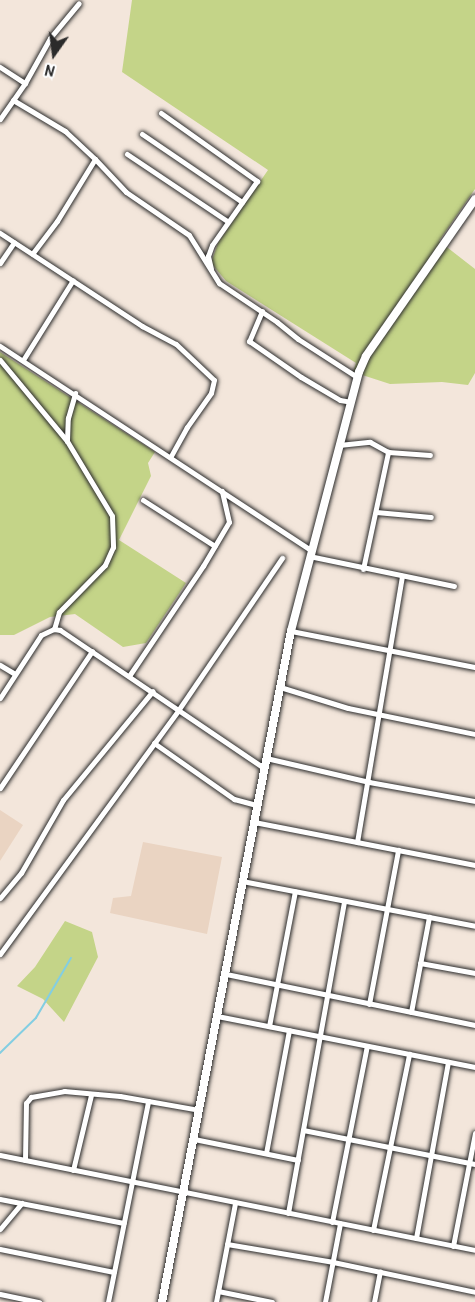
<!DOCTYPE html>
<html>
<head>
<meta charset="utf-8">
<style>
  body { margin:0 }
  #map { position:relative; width:475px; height:1302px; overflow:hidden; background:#f3e6db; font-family:"Patrick Hand",sans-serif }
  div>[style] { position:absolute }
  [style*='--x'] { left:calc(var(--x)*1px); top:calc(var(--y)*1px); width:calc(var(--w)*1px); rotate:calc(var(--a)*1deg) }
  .built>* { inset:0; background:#ead4c2 }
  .green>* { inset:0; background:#c4d488 }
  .stream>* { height:1.5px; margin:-0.75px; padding:0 0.75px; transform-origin:0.75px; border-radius:0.75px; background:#83cee2 }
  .roads { filter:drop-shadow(0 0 2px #2b2b2b) drop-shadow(0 0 2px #2b2b2b) }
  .street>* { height:5px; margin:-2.5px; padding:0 2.5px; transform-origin:2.5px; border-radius:2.5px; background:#fff }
  .secondary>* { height:8px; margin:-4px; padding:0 4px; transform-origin:4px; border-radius:4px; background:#fff }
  span { translate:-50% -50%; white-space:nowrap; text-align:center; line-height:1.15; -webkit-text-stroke:4.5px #fff; paint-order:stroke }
  .north { position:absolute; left:24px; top:24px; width:60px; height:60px; -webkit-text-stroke:4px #fff; paint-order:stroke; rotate:194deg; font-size:16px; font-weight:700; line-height:24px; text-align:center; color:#2b2b2b }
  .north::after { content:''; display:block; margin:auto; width:21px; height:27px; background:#2b2b2b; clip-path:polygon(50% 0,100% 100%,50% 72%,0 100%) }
</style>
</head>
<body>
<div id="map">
  <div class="built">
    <div style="clip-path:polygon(0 810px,23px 825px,0 861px)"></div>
    <div style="clip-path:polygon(143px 842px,222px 857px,207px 934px,110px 913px,113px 898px,131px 896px)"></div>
  </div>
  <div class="green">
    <div style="clip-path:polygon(132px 0,475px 0,475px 189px,439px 241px,475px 269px,475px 373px,468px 385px,442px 382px,390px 384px,353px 372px,356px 363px,226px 281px,211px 263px,218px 243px,268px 170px,122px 72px)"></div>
    <div style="clip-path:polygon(0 352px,155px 452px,148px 463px,151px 476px,119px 540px,186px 583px,146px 643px,123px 647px,75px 614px,50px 617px,14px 635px,0 635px)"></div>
    <div style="clip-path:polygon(65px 921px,92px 932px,98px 957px,64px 1022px,43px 999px,17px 986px,35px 967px)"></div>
  </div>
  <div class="stream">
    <div style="--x:0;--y:1053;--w:50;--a:-44.2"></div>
    <div style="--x:36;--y:1018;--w:69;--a:-59.7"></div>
  </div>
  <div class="roads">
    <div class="street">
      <div style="--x:0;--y:67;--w:30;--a:33"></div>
      <div style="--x:13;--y:100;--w:61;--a:30.8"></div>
      <div style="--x:65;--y:131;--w:41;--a:43"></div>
      <div style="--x:95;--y:159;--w:73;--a:121.5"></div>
      <div style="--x:57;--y:221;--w:41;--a:127.1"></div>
      <div style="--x:161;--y:113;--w:118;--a:35.3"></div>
      <div style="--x:257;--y:181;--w:78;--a:125.1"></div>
      <div style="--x:212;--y:245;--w:12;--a:110"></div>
      <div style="--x:208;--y:256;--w:13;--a:77"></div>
      <div style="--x:0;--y:119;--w:44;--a:-55.2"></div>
      <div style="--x:25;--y:83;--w:51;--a:-60.9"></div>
      <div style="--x:50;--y:38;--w:45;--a:-50.4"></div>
      <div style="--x:142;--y:134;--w:121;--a:34.2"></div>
      <div style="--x:127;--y:154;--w:120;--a:33.8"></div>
      <div style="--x:95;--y:159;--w:45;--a:46.8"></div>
      <div style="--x:126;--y:192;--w:76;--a:34.3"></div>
      <div style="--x:189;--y:235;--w:57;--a:58"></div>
      <div style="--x:219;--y:283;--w:70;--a:33.9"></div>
      <div style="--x:277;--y:322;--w:27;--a:39"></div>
      <div style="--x:298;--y:339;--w:70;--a:32.8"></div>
      <div style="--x:0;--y:233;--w:170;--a:33.2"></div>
      <div style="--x:142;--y:326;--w:38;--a:28"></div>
      <div style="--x:176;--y:344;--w:52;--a:43.5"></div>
      <div style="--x:214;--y:380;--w:13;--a:103"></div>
      <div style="--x:211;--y:393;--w:42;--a:125.2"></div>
      <div style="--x:187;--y:427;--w:33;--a:119"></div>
      <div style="--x:0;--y:263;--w:25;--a:-56"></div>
      <div style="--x:262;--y:311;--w:33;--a:113"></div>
      <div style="--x:249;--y:341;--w:63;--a:34.7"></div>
      <div style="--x:301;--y:377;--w:45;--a:30.5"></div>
      <div style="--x:340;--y:400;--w:11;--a:10"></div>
      <div style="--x:0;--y:346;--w:371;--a:33.3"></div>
      <div style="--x:0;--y:360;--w:105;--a:50.4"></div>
      <div style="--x:67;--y:441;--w:87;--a:59"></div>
      <div style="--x:112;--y:516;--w:31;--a:88"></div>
      <div style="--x:113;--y:547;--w:20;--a:114"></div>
      <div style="--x:105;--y:565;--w:66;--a:134.4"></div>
      <div style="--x:59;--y:612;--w:18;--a:106"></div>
      <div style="--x:23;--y:360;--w:94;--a:-58"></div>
      <div style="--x:67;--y:441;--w:23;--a:-88"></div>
      <div style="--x:68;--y:418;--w:26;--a:-74"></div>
      <div style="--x:339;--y:445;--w:31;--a:-6"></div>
      <div style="--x:370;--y:442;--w:21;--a:29"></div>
      <div style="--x:388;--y:452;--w:42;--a:4.1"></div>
      <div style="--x:143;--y:500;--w:85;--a:32.6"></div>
      <div style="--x:376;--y:512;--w:55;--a:5.2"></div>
      <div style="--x:309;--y:556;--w:148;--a:11.7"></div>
      <div style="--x:363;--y:569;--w:120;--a:-77.9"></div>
      <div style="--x:291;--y:631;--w:187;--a:11.1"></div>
      <div style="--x:0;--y:665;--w:17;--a:31"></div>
      <div style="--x:129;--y:676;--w:133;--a:-56.1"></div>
      <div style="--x:203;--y:566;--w:51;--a:-59.4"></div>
      <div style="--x:229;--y:522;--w:32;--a:-103"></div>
      <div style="--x:280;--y:687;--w:71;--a:17.2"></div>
      <div style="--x:348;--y:708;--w:130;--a:11.6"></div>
      <div style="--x:0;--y:698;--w:75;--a:-56.9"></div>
      <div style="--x:41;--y:635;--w:14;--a:-25"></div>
      <div style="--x:54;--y:629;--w:6;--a:9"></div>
      <div style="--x:60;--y:630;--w:246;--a:34.1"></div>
      <div style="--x:154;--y:743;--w:98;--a:35"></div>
      <div style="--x:234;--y:799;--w:24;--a:15"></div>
      <div style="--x:266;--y:758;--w:106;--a:13.1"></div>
      <div style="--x:369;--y:782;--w:108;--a:10.2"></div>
      <div style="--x:0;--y:788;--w:165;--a:-56.1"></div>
      <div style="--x:254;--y:822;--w:225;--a:11"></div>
      <div style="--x:357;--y:842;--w:270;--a:-80.4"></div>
      <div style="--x:242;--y:881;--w:237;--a:10.9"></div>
      <div style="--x:0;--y:898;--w:33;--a:-50"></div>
      <div style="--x:21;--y:873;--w:84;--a:-60.1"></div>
      <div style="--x:63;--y:800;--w:141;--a:-50.5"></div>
      <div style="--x:0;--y:954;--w:303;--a:-53.8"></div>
      <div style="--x:179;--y:709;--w:183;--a:-55.7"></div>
      <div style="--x:420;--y:963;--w:56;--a:10.3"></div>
      <div style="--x:226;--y:974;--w:254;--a:11.6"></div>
      <div style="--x:369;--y:1004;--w:157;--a:-79.3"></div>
      <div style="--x:411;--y:1012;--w:97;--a:-79.3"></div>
      <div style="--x:217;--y:1016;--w:263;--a:11.2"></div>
      <div style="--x:269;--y:1026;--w:137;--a:-79.1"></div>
      <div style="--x:303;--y:1130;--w:175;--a:11.2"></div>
      <div style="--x:194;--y:1139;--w:106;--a:11.4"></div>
      <div style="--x:266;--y:1153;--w:125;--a:-79.4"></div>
      <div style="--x:0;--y:1155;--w:484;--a:11.3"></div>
      <div style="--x:25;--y:1160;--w:57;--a:-89"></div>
      <div style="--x:26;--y:1103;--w:8;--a:-50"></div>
      <div style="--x:31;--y:1097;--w:34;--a:-10"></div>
      <div style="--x:64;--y:1091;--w:56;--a:5.1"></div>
      <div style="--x:120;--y:1096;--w:80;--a:10"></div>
      <div style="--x:73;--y:1170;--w:77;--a:-76.5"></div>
      <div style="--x:0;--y:1199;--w:126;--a:11"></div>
      <div style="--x:288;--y:1213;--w:317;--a:-79.8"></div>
      <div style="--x:332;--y:1222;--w:179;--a:-78.8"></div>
      <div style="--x:0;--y:1229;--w:34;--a:-50"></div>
      <div style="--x:373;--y:1230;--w:180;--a:-78.4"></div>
      <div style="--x:416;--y:1238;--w:179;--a:-79.7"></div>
      <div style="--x:227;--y:1244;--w:108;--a:9.6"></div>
      <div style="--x:333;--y:1262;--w:145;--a:11.9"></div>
      <div style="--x:453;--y:1246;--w:115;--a:-79"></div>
      <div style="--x:0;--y:1249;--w:116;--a:11.4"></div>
      <div style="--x:218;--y:1291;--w:55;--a:11.5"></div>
      <div style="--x:0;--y:1294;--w:40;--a:12"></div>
      <div style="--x:108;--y:1302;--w:205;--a:-78.7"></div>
      <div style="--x:216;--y:1302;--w:101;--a:-79.1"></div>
      <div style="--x:325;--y:1302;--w:80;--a:-79.2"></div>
      <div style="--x:374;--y:1302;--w:31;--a:-79"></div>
    </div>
    <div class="secondary">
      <div style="--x:162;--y:1302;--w:683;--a:-79.12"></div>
      <div style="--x:291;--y:631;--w:268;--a:-75.3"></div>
      <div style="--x:359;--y:372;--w:17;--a:-66"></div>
      <div style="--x:366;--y:356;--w:191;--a:-55.2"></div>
    </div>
  </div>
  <div class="north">N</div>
</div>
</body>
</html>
